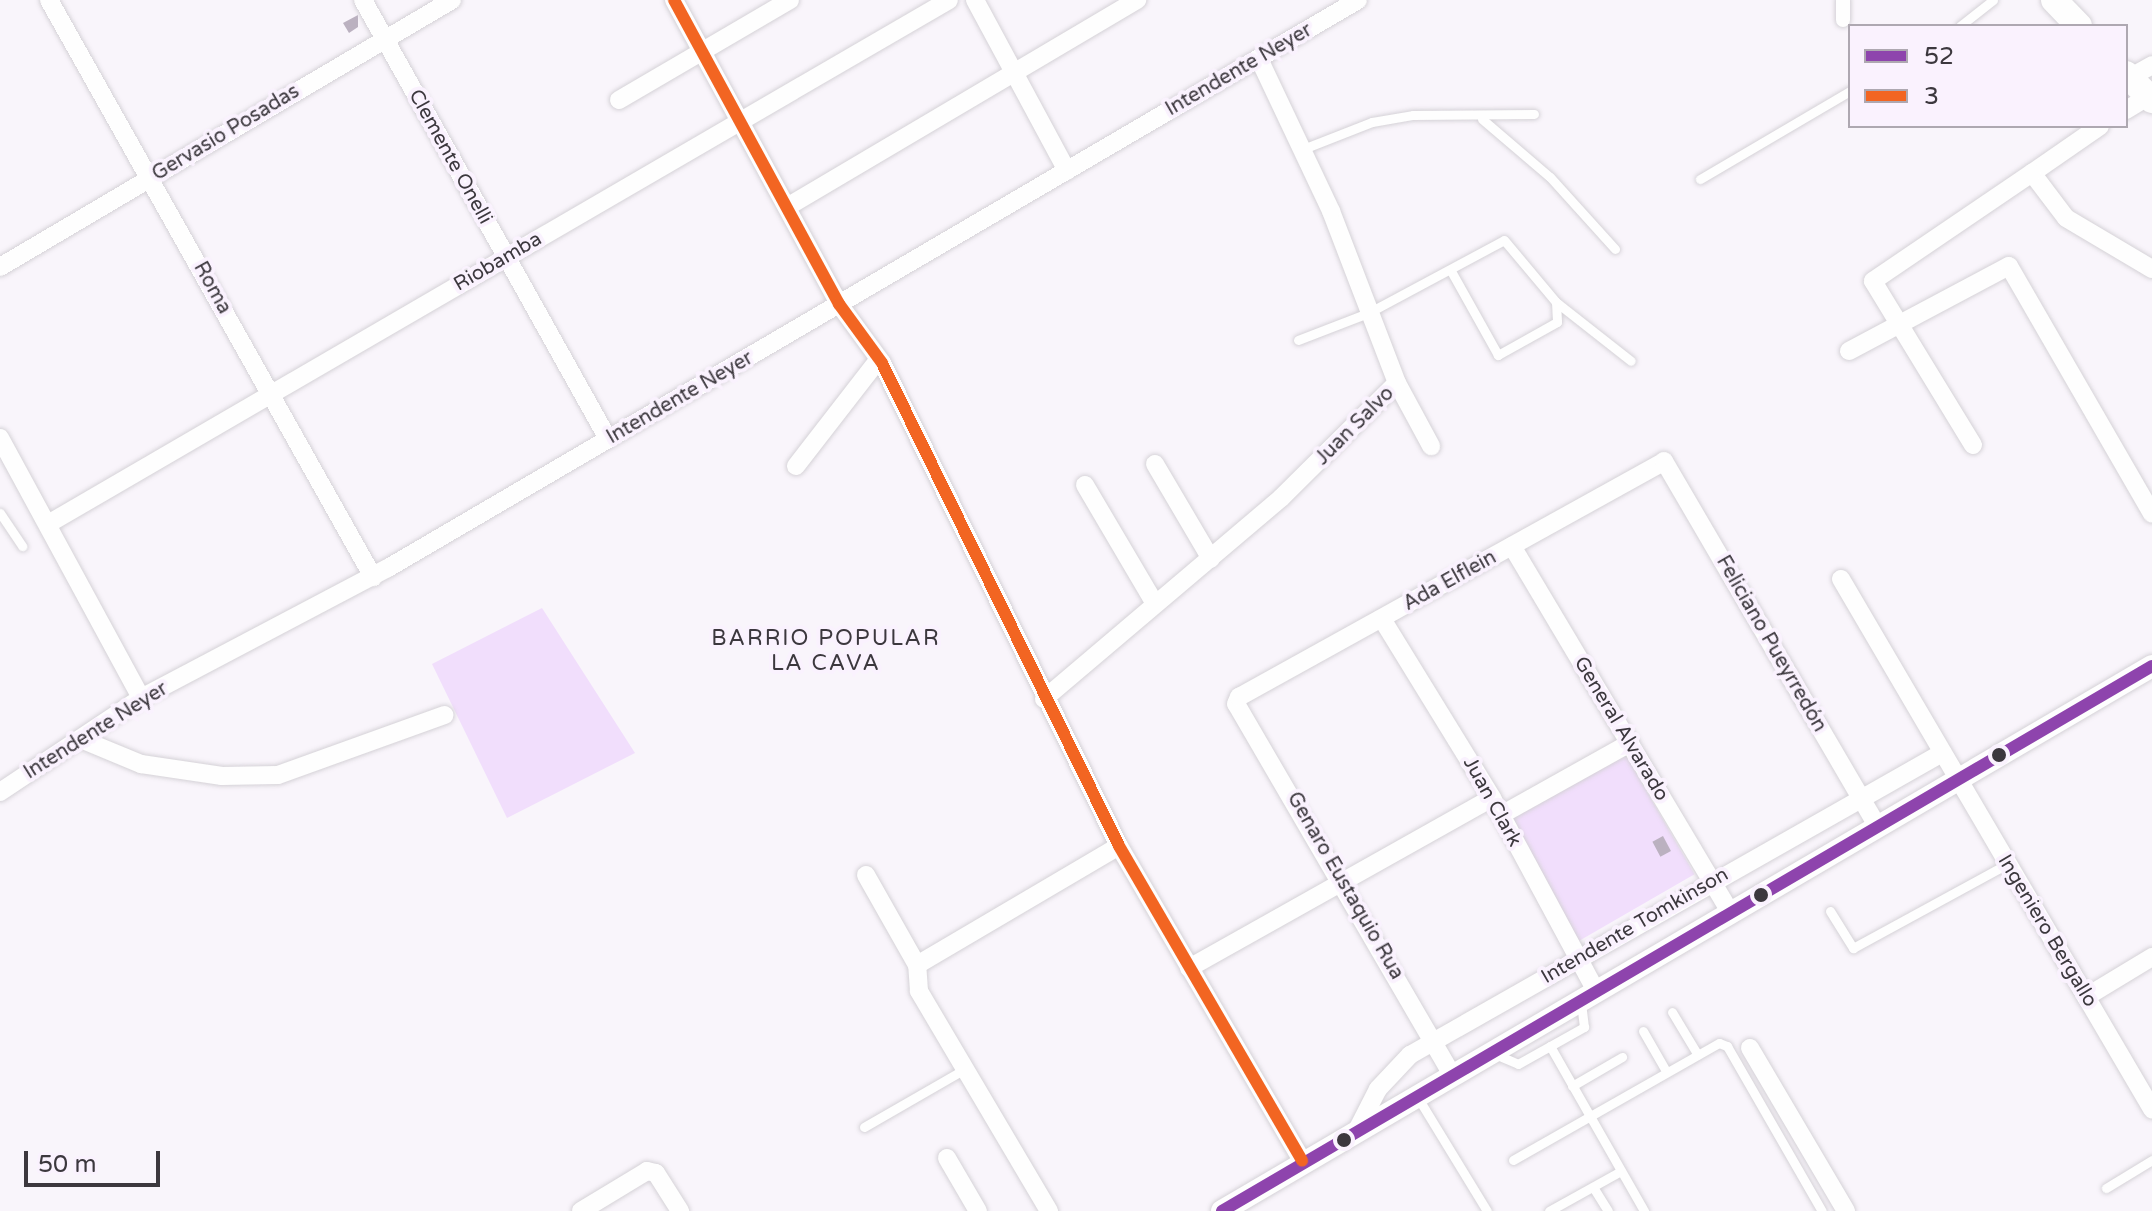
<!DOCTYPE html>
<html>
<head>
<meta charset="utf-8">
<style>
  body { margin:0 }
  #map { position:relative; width:2152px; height:1211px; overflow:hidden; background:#f9f5fb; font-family:"Varela Round",sans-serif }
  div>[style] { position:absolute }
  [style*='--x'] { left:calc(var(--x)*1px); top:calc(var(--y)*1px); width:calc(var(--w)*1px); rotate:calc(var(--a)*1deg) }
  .green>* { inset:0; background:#f1defc; transform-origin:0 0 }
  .building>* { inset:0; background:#bbb1c0; transform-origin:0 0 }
  .roads { filter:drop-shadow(0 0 2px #d5d2d7) drop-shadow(0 0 2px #d5d2d7) }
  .service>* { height:9px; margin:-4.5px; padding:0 4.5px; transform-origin:4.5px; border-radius:4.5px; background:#fefefe }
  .pedestrian>* { height:14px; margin:-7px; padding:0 7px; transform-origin:7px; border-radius:7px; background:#fefefe }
  .minor>* { height:18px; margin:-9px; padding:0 9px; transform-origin:9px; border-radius:9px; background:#fefefe }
  .tertiary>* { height:22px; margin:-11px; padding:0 11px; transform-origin:11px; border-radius:11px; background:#fefefe }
  .secondary>* { height:26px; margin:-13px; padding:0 13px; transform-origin:13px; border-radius:13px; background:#fefefe }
  .bus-1>* { height:12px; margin:-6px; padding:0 6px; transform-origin:6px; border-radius:6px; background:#8e44ad }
  .bus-2>* { height:12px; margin:-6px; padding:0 6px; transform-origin:6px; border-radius:6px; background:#f26522 }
  .dots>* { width:22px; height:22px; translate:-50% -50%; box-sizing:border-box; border:4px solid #faf2fe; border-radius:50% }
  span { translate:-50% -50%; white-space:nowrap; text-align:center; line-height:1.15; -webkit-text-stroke:8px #faf2fe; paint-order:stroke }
  .street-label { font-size:20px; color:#3c383e }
  .neighbourhood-label { font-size:22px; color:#3c383e; letter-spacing:2px }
  .legend { position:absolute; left:1848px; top:24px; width:280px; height:104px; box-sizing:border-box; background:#faf2fe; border:2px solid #aea8b1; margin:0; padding:10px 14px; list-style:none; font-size:24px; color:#3c383e }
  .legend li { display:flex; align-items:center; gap:16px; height:40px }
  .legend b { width:40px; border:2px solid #aea8b1 }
  .scale { position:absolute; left:24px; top:1151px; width:136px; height:36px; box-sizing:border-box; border:4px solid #3c383e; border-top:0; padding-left:10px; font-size:24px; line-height:28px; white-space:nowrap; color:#3c383e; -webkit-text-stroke:6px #faf2fe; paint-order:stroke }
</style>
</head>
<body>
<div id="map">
  <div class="green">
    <div style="clip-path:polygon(542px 608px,635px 753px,507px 818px,432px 664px)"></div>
    <div style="left:1617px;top:740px;width:155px;height:138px;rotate:60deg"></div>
  </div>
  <div class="building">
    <div style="clip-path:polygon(358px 15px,358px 27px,349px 33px,343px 23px)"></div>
    <div style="left:1663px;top:836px;width:17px;height:12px;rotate:62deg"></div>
  </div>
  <div class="roads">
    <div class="service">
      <div style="--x:1960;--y:26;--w:42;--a:-38.2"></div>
      <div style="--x:1482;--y:119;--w:89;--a:40.5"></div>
      <div style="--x:1550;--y:177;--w:97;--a:47.9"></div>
      <div style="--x:1303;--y:149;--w:74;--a:-21.4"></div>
      <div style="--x:1372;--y:122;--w:42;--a:-9.7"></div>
      <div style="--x:1413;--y:115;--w:121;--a:-0.5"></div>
      <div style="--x:1700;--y:179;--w:174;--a:-30.4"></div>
      <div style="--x:1556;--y:302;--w:95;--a:38.2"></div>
      <div style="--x:1298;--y:340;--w:75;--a:-21.1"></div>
      <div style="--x:1368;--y:313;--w:154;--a:-28.2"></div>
      <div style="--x:1504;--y:240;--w:81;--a:50"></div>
      <div style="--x:1556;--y:302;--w:20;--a:87"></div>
      <div style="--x:1557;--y:322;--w:68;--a:150.8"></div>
      <div style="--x:1498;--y:355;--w:96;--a:-119.2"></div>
      <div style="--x:0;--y:513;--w:40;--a:56"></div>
      <div style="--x:1830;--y:911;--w:44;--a:58.1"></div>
      <div style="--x:1853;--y:948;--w:175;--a:-28.6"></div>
      <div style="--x:1672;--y:1012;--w:47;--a:59"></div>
      <div style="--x:1643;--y:1031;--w:46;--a:60.1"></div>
      <div style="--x:1550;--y:1046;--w:190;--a:60.3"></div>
      <div style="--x:1495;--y:1054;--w:25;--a:23"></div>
      <div style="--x:1518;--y:1064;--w:76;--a:-29.3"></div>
      <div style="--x:1584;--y:1027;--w:24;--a:-97"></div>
      <div style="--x:1572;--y:1086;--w:58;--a:-30.1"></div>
      <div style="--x:1418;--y:1098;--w:132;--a:58.6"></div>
      <div style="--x:864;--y:1127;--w:116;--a:-29.9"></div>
      <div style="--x:1513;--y:1160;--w:237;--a:-29.6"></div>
      <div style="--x:1719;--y:1043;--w:9;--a:21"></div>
      <div style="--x:1727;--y:1046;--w:190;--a:60.1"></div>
      <div style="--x:1593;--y:1187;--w:28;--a:58"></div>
      <div style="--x:2106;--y:1188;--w:54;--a:-31.3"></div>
      <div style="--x:1549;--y:1211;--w:82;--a:-29.1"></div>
    </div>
    <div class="pedestrian">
      <div style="--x:1843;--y:0;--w:20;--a:90"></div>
    </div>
    <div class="minor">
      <div style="--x:49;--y:0;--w:662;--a:60.68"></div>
      <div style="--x:363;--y:0;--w:503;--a:60.83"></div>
      <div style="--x:674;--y:0;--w:346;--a:61.5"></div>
      <div style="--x:839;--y:304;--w:73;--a:53.9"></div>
      <div style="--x:882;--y:363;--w:538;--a:63.86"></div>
      <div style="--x:1119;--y:846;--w:364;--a:59.8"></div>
      <div style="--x:975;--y:0;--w:194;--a:61.7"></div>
      <div style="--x:2129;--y:78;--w:26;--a:-29"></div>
      <div style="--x:619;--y:100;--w:198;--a:-30.3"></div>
      <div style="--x:2126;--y:110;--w:26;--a:-31"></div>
      <div style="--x:2100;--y:126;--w:83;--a:145.3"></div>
      <div style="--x:2032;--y:173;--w:56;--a:52.9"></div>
      <div style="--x:2066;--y:218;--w:100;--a:30.7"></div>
      <div style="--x:787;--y:207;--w:407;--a:-30.6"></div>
      <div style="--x:0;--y:267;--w:525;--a:-30.57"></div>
      <div style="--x:1849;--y:351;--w:181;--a:-28"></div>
      <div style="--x:2009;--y:266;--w:286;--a:60"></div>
      <div style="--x:1397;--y:383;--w:72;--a:61.6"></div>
      <div style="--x:0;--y:438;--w:296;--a:61.5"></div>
      <div style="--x:1973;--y:445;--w:192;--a:-121.4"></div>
      <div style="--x:1873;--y:281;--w:192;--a:-34.2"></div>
      <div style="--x:1155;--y:464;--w:110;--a:59.5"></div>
      <div style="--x:796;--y:466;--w:135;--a:-52.2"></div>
      <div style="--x:1085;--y:485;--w:136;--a:59.5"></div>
      <div style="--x:48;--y:524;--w:1042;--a:-30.18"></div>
      <div style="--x:1512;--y:546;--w:425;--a:59.2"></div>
      <div style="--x:1841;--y:579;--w:615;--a:59.6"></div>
      <div style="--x:1382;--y:619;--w:210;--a:58.4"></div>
      <div style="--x:1492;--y:798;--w:217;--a:61.7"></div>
      <div style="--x:1044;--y:699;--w:311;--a:-40.3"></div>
      <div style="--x:1281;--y:498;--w:163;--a:-44.8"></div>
      <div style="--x:1397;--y:383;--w:184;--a:-111"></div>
      <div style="--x:1331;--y:211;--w:168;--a:-115.3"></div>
      <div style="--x:83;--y:740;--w:63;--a:22.5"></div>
      <div style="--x:141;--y:764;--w:82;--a:8.4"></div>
      <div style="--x:222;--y:776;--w:56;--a:-1"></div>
      <div style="--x:278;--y:775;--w:177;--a:-19.8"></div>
      <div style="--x:0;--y:792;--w:169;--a:-33.7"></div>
      <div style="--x:141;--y:698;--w:279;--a:-27.8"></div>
      <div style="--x:388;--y:568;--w:1124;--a:-30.35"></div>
      <div style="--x:1501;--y:815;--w:148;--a:-29.2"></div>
      <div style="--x:866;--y:875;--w:103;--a:60.5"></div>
      <div style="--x:1189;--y:968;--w:347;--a:-29.3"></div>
      <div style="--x:2086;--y:997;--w:77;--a:-31.2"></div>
      <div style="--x:1750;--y:1048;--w:189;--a:59.5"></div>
      <div style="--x:1451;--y:1073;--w:427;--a:-120.2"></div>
      <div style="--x:1236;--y:704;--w:8;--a:-67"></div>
      <div style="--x:1239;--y:697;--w:486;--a:-29"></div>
      <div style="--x:1664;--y:461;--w:424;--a:59.7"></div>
      <div style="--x:1357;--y:1130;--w:46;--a:-62.9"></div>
      <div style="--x:1378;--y:1089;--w:47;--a:-46.7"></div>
      <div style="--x:1410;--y:1055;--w:612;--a:-29.58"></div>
      <div style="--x:947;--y:1158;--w:61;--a:59.7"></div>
      <div style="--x:581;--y:1211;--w:77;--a:-31.2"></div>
      <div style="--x:647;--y:1171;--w:9;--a:13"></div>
      <div style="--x:656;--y:1173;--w:45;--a:57.7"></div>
      <div style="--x:1049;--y:1211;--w:256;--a:-120.6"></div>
      <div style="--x:919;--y:991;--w:26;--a:-94"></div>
      <div style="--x:917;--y:965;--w:234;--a:-30.5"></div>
    </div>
    <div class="tertiary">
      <div style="--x:1222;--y:1211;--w:1078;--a:-30.37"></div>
    </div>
    <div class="secondary">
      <div style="--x:2054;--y:0;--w:36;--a:46"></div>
      <div style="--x:2126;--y:74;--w:37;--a:45"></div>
    </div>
  </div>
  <div class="bus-1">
    <div style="--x:1222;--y:1211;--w:1078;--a:-30.37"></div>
  </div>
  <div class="bus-2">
    <div style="--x:674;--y:0;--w:346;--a:61.5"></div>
    <div style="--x:839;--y:304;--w:73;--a:53.9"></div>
    <div style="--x:882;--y:363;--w:538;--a:63.86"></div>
    <div style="--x:1119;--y:846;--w:364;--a:59.8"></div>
  </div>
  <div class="dots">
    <div style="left:1999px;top:755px;background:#3c383e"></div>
    <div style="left:1761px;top:895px;background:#3c383e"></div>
    <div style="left:1344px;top:1140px;background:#3c383e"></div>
  </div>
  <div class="street-label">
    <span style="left:1239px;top:70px;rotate:-30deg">Intendente Neyer</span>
    <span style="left:226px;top:133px;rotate:-31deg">Gervasio Posadas</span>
    <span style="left:450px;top:157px;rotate:61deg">Clemente Onelli</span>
    <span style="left:498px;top:262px;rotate:-30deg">Riobamba</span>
    <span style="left:212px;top:288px;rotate:61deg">Roma</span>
    <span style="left:680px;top:398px;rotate:-30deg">Intendente Neyer</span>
    <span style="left:1355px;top:426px;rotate:-45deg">Juan Salvo</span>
    <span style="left:1450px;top:581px;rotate:-29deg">Ada Elflein</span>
    <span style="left:1771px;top:644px;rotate:60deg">Feliciano Pueyrredón</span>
    <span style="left:1621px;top:729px;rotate:59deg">General Alvarado</span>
    <span style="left:96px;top:731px;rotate:-32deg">Intendente Neyer</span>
    <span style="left:1492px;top:802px;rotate:61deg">Juan Clark</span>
    <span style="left:1345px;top:886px;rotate:60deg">Genaro Eustaquio Rua</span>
    <span style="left:1635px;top:926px;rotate:-30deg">Intendente Tomkinson</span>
    <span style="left:2047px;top:931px;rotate:59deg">Ingeniero Bergallo</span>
  </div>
  <div class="neighbourhood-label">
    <span style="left:826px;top:651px">BARRIO POPULAR<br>LA CAVA</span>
  </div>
  <ul class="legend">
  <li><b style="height:10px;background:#8e44ad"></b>52</li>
  <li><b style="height:10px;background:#f26522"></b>3</li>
  </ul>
  <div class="scale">50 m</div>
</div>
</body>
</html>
